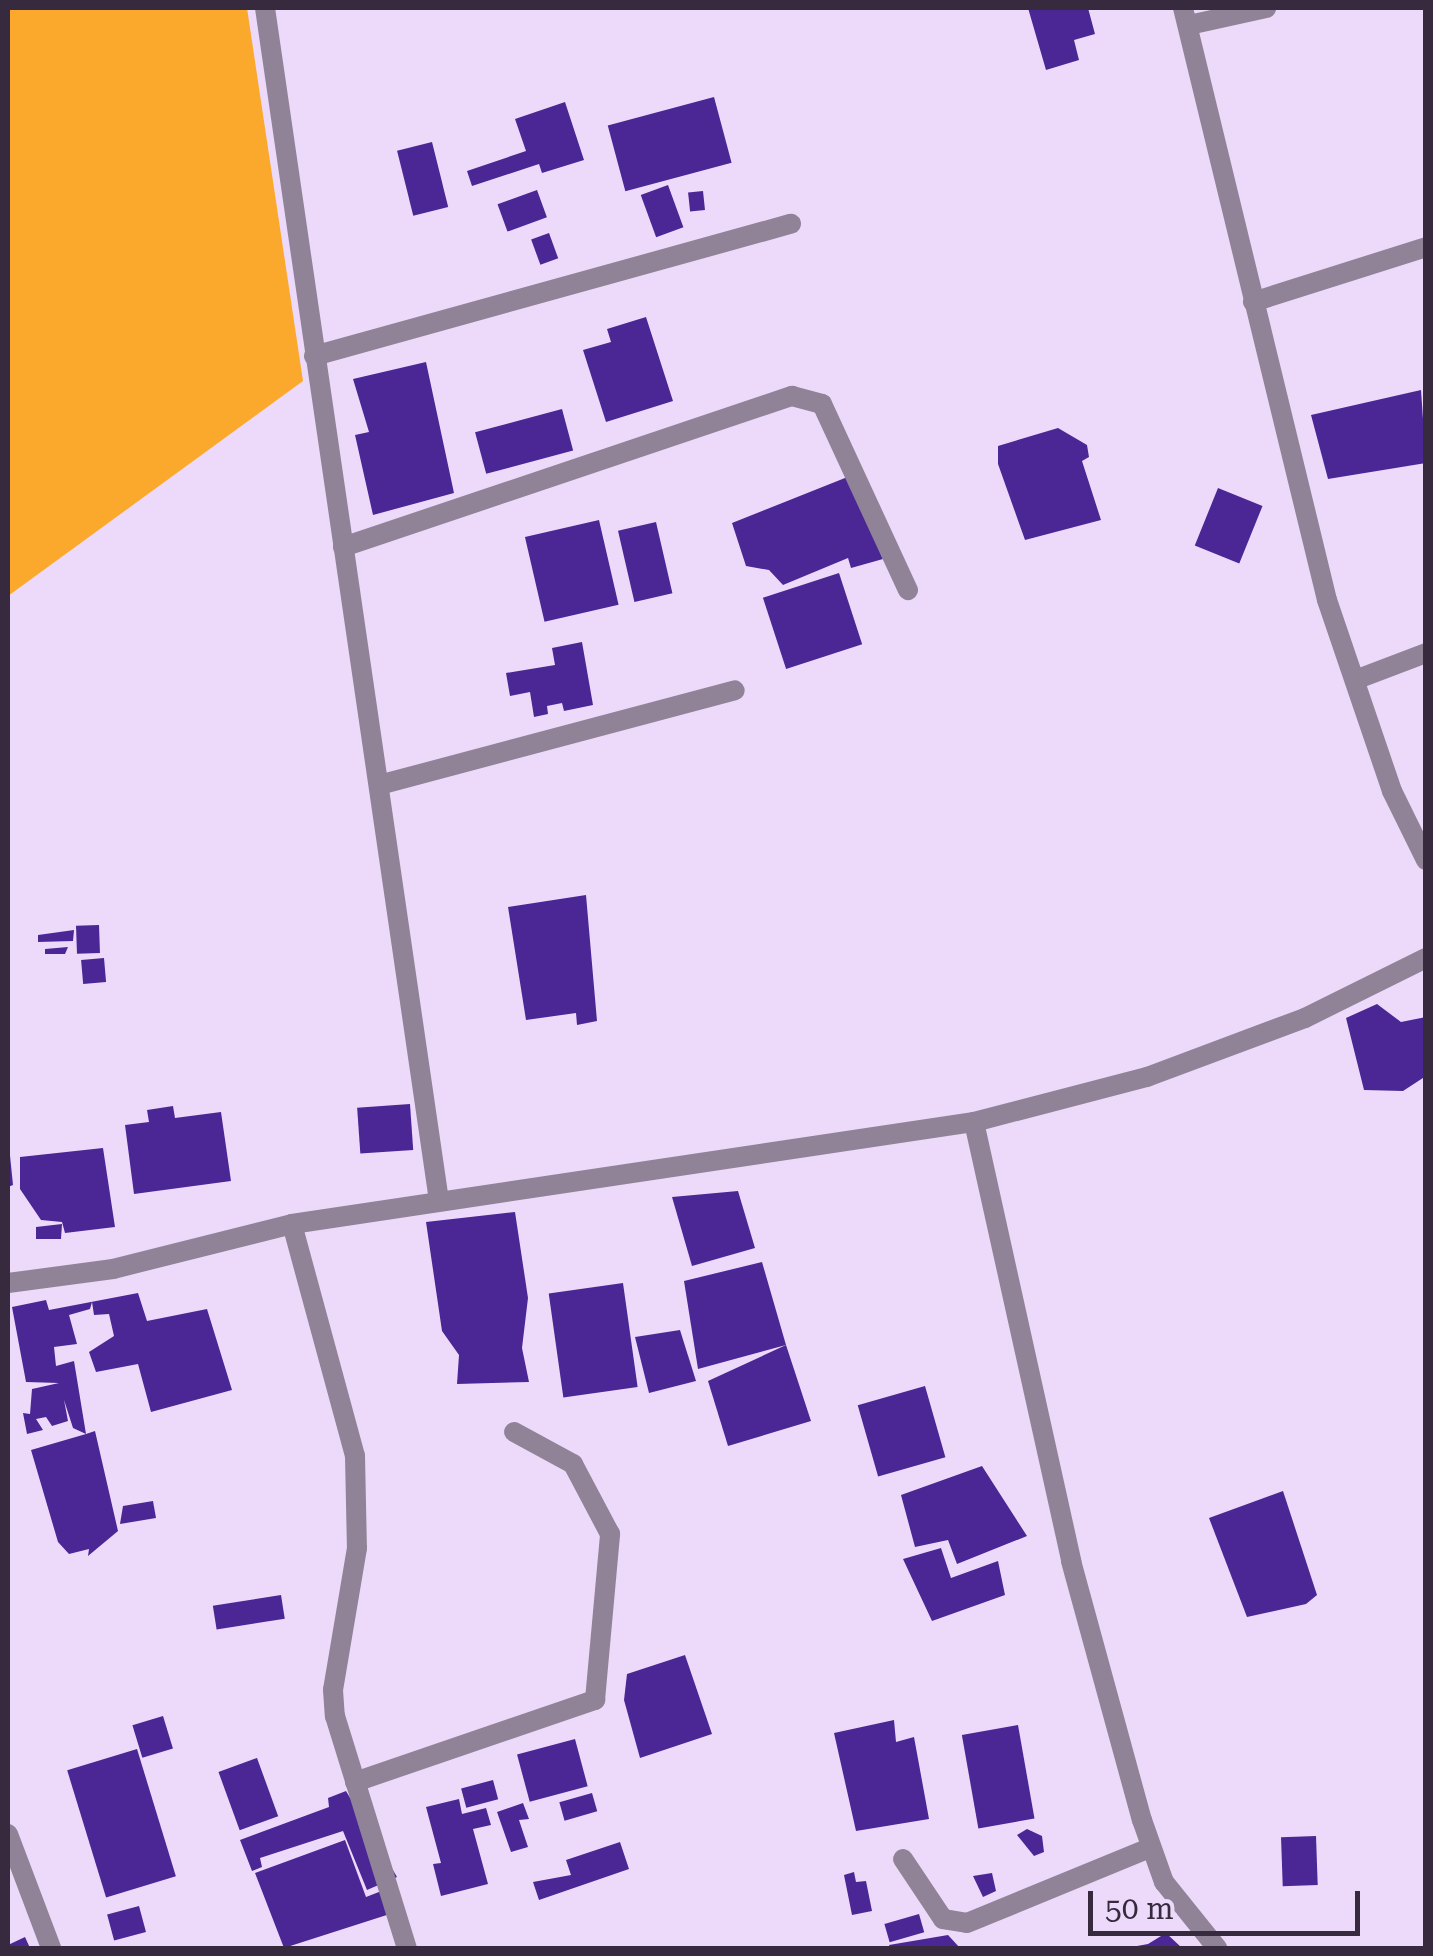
<!DOCTYPE html>
<html>
<head>
<meta charset="utf-8">
<style>
  body { margin:0 }
  #map { position:relative; width:1433px; height:1956px; overflow:hidden; background:#eddafa; font-family:"Roboto Serif",serif }
  div>[style] { position:absolute }
  [style*='--x'] { left:calc(var(--x)*1px); top:calc(var(--y)*1px); width:calc(var(--w)*1px); rotate:calc(var(--a)*1deg) }
  .green>* { inset:0; background:#faa92d }
  .building>* { inset:0; background:#4b2795; transform-origin:0 0 }
  .street>* { height:20px; margin:-10px; padding:0 10px; transform-origin:10px; border-radius:10px; background:#908398 }
  span { translate:-50% -50%; white-space:nowrap; text-align:center; line-height:1.15; -webkit-text-stroke:10px #eddafa; paint-order:stroke }
  .frame { position:absolute; inset:0; border:10px solid #372a3e; pointer-events:none }
  .scale { position:absolute; left:1088px; top:1891px; width:272px; height:45px; box-sizing:border-box; border:5px solid #372a3e; border-top:0; padding-left:12px; font-size:30px; line-height:35px; white-space:nowrap; color:#372a3e; -webkit-text-stroke:8px #eddafa; paint-order:stroke }
</style>
</head>
<body>
<div id="map">
  <div class="green">
    <div style="clip-path:polygon(8px 8px,247px 8px,303px 381px,8px 596px)"></div>
  </div>
  <div class="building">
    <div style="clip-path:polygon(1028px 8px,1088px 8px,1095px 34px,1074px 40px,1079px 60px,1046px 70px)"></div>
    <div style="left:714px;top:97px;width:68px;height:110px;rotate:75deg"></div>
    <div style="clip-path:polygon(565px 102px,584px 160px,542px 173px,539px 164px,472px 186px,467px 171px,526px 151px,515px 119px)"></div>
    <div style="left:432px;top:142px;width:67px;height:36px;rotate:76deg"></div>
    <div style="left:668px;top:185px;width:45px;height:29px;rotate:70deg"></div>
    <div style="left:537px;top:190px;width:29px;height:42px;rotate:70deg"></div>
    <div style="left:703px;top:191px;width:19px;height:15px;rotate:84deg"></div>
    <div style="left:549px;top:233px;width:27px;height:19px;rotate:70deg"></div>
    <div style="clip-path:polygon(646px 317px,673px 401px,606px 422px,583px 350px,611px 342px,607px 329px)"></div>
    <div style="clip-path:polygon(426px 362px,454px 493px,373px 515px,355px 435px,369px 432px,353px 379px)"></div>
    <div style="clip-path:polygon(1421px 390px,1426px 463px,1328px 479px,1311px 415px)"></div>
    <div style="left:562px;top:409px;width:43px;height:90px;rotate:75deg"></div>
    <div style="clip-path:polygon(1058px 428px,1087px 445px,1089px 457px,1082px 461px,1101px 520px,1025px 540px,998px 464px,998px 446px)"></div>
    <div style="clip-path:polygon(850px 476px,883px 559px,851px 568px,848px 558px,783px 585px,769px 570px,746px 566px,732px 523px)"></div>
    <div style="left:1218px;top:488px;width:48px;height:62px;rotate:22deg"></div>
    <div style="left:599px;top:520px;width:87px;height:76px;rotate:77deg"></div>
    <div style="left:656px;top:522px;width:73px;height:39px;rotate:77deg"></div>
    <div style="left:839px;top:573px;width:75px;height:80px;rotate:72deg"></div>
    <div style="clip-path:polygon(582px 642px,593px 705px,564px 711px,562px 703px,547px 706px,548px 714px,534px 717px,530px 692px,510px 696px,506px 673px,555px 665px,552px 648px)"></div>
    <div style="clip-path:polygon(586px 895px,597px 1021px,577px 1025px,576px 1013px,526px 1020px,508px 907px)"></div>
    <div style="left:99px;top:925px;width:28px;height:23px;rotate:88deg"></div>
    <div style="clip-path:polygon(74px 930px,73px 941px,38px 942px,38px 935px)"></div>
    <div style="clip-path:polygon(68px 947px,65px 954px,45px 954px,45px 949px)"></div>
    <div style="left:104px;top:958px;width:24px;height:23px;rotate:85deg"></div>
    <div style="clip-path:polygon(1377px 1004px,1401px 1022px,1426px 1017px,1426px 1076px,1403px 1091px,1364px 1090px,1346px 1018px)"></div>
    <div style="left:410px;top:1104px;width:46px;height:53px;rotate:86deg"></div>
    <div style="clip-path:polygon(173px 1106px,175px 1118px,221px 1112px,231px 1181px,134px 1194px,125px 1125px,149px 1122px,147px 1110px)"></div>
    <div style="clip-path:polygon(8px 1136px,13px 1185px,8px 1187px)"></div>
    <div style="clip-path:polygon(103px 1148px,115px 1227px,65px 1233px,62px 1222px,41px 1220px,20px 1189px,20px 1157px)"></div>
    <div style="clip-path:polygon(738px 1191px,755px 1248px,692px 1266px,672px 1197px)"></div>
    <div style="clip-path:polygon(515px 1212px,528px 1298px,522px 1348px,529px 1382px,457px 1384px,459px 1355px,442px 1331px,426px 1222px)"></div>
    <div style="clip-path:polygon(62px 1224px,61px 1239px,36px 1239px,36px 1227px)"></div>
    <div style="clip-path:polygon(762px 1262px,786px 1345px,698px 1369px,684px 1281px)"></div>
    <div style="left:623px;top:1283px;width:105px;height:75px;rotate:82deg"></div>
    <div style="clip-path:polygon(138px 1293px,147px 1321px,207px 1309px,232px 1390px,151px 1412px,138px 1364px,96px 1372px,89px 1352px,114px 1336px,109px 1314px,94px 1315px,92px 1302px,90px 1309px,69px 1315px,77px 1344px,54px 1347px,56px 1366px,74px 1361px,86px 1434px,95px 1431px,118px 1531px,88px 1556px,89px 1549px,69px 1554px,58px 1542px,31px 1450px,86px 1434px,73px 1428px,64px 1400px,68px 1421px,52px 1426px,46px 1417px,36px 1419px,43px 1430px,27px 1434px,23px 1413px,30px 1414px,32px 1389px,59px 1383px,26px 1382px,12px 1307px,46px 1300px,49px 1310px)"></div>
    <div style="clip-path:polygon(680px 1330px,696px 1381px,649px 1393px,635px 1337px)"></div>
    <div style="clip-path:polygon(786px 1345px,811px 1421px,728px 1446px,708px 1381px)"></div>
    <div style="left:925px;top:1386px;width:74px;height:70px;rotate:74deg"></div>
    <div style="clip-path:polygon(982px 1466px,1027px 1536px,957px 1564px,948px 1540px,915px 1547px,901px 1495px)"></div>
    <div style="clip-path:polygon(1283px 1491px,1317px 1595px,1306px 1604px,1247px 1617px,1209px 1518px)"></div>
    <div style="clip-path:polygon(153px 1501px,156px 1518px,120px 1524px,123px 1506px)"></div>
    <div style="clip-path:polygon(941px 1548px,951px 1578px,998px 1561px,1005px 1595px,932px 1621px,903px 1559px)"></div>
    <div style="left:281px;top:1595px;width:24px;height:69px;rotate:81deg"></div>
    <div style="clip-path:polygon(685px 1655px,712px 1734px,640px 1758px,624px 1700px,627px 1674px)"></div>
    <div style="left:163px;top:1716px;width:34px;height:32px;rotate:73deg"></div>
    <div style="clip-path:polygon(894px 1720px,896px 1742px,914px 1737px,929px 1819px,856px 1831px,834px 1733px)"></div>
    <div style="left:1018px;top:1725px;width:95px;height:57px;rotate:80deg"></div>
    <div style="left:575px;top:1739px;width:49px;height:60px;rotate:75deg"></div>
    <div style="left:137px;top:1749px;width:133px;height:73px;rotate:73deg"></div>
    <div style="left:257px;top:1758px;width:62px;height:41px;rotate:70deg"></div>
    <div style="left:493px;top:1780px;width:20px;height:33px;rotate:75deg"></div>
    <div style="clip-path:polygon(346px 1791px,397px 1877px,367px 1890px,343px 1831px,260px 1858px,262px 1867px,252px 1871px,240px 1840px,329px 1807px,328px 1798px)"></div>
    <div style="left:592px;top:1793px;width:19px;height:34px;rotate:74deg"></div>
    <div style="clip-path:polygon(459px 1799px,462px 1814px,486px 1808px,491px 1825px,473px 1829px,488px 1884px,441px 1896px,433px 1864px,441px 1863px,426px 1807px)"></div>
    <div style="clip-path:polygon(523px 1803px,529px 1819px,519px 1820px,528px 1847px,511px 1852px,497px 1812px)"></div>
    <div style="clip-path:polygon(1027px 1829px,1042px 1836px,1044px 1852px,1034px 1856px,1017px 1835px)"></div>
    <div style="left:1316px;top:1836px;width:49px;height:35px;rotate:88deg"></div>
    <div style="clip-path:polygon(345px 1840px,366px 1897px,384px 1890px,393px 1913px,284px 1948px,255px 1873px)"></div>
    <div style="clip-path:polygon(620px 1842px,629px 1869px,539px 1900px,533px 1882px,571px 1875px,566px 1860px)"></div>
    <div style="clip-path:polygon(854px 1872px,856px 1882px,866px 1881px,872px 1911px,852px 1915px,844px 1875px)"></div>
    <div style="clip-path:polygon(992px 1873px,996px 1891px,983px 1897px,973px 1876px)"></div>
    <div style="left:139px;top:1906px;width:27px;height:33px;rotate:75deg"></div>
    <div style="left:919px;top:1914px;width:19px;height:36px;rotate:74deg"></div>
    <div style="clip-path:polygon(1166px 1933px,1182px 1948px,1126px 1948px,1148px 1944px)"></div>
    <div style="clip-path:polygon(948px 1935px,960px 1948px,890px 1948px,889px 1945px)"></div>
    <div style="clip-path:polygon(25px 1937px,30px 1948px,8px 1948px,8px 1945px)"></div>
  </div>
  <div class="street">
    <div style="--x:265;--y:8;--w:1206;--a:81.7"></div>
    <div style="--x:1183;--y:8;--w:609;--a:76.33"></div>
    <div style="--x:1327;--y:600;--w:202;--a:71.2"></div>
    <div style="--x:1392;--y:791;--w:77;--a:63.8"></div>
    <div style="--x:1189;--y:25;--w:79;--a:-12.4"></div>
    <div style="--x:1253;--y:302;--w:182;--a:-17.6"></div>
    <div style="--x:314;--y:356;--w:495;--a:-15.5"></div>
    <div style="--x:343;--y:547;--w:474;--a:-18.6"></div>
    <div style="--x:792;--y:396;--w:31;--a:15"></div>
    <div style="--x:822;--y:404;--w:205;--a:65.2"></div>
    <div style="--x:1355;--y:680;--w:76;--a:-20.8"></div>
    <div style="--x:379;--y:785;--w:368;--a:-14.9"></div>
    <div style="--x:974;--y:1122;--w:450;--a:77.5"></div>
    <div style="--x:1071;--y:1561;--w:269;--a:74.7"></div>
    <div style="--x:1142;--y:1820;--w:66;--a:70.5"></div>
    <div style="--x:1164;--y:1882;--w:85;--a:51.2"></div>
    <div style="--x:292;--y:1224;--w:240;--a:74.8"></div>
    <div style="--x:355;--y:1456;--w:92;--a:88.8"></div>
    <div style="--x:357;--y:1548;--w:144;--a:99.6"></div>
    <div style="--x:333;--y:1690;--w:26;--a:86"></div>
    <div style="--x:335;--y:1716;--w:243;--a:72.8"></div>
    <div style="--x:8;--y:1283;--w:106;--a:-7.6"></div>
    <div style="--x:113;--y:1269;--w:185;--a:-14.1"></div>
    <div style="--x:292;--y:1224;--w:690;--a:-8.51"></div>
    <div style="--x:974;--y:1122;--w:179;--a:-14.6"></div>
    <div style="--x:1147;--y:1077;--w:169;--a:-20.5"></div>
    <div style="--x:1305;--y:1018;--w:135;--a:-26.4"></div>
    <div style="--x:355;--y:1782;--w:254;--a:-18.9"></div>
    <div style="--x:595;--y:1700;--w:167;--a:-84.8"></div>
    <div style="--x:610;--y:1534;--w:79;--a:-117.9"></div>
    <div style="--x:573;--y:1464;--w:67;--a:-151.5"></div>
    <div style="--x:8;--y:1834;--w:122;--a:69.3"></div>
    <div style="--x:903;--y:1859;--w:72;--a:56.3"></div>
    <div style="--x:943;--y:1919;--w:24;--a:9"></div>
    <div style="--x:967;--y:1923;--w:198;--a:-22.3"></div>
  </div>
  <div class="frame"></div>
  <div class="scale">50 m</div>
</div>
</body>
</html>
